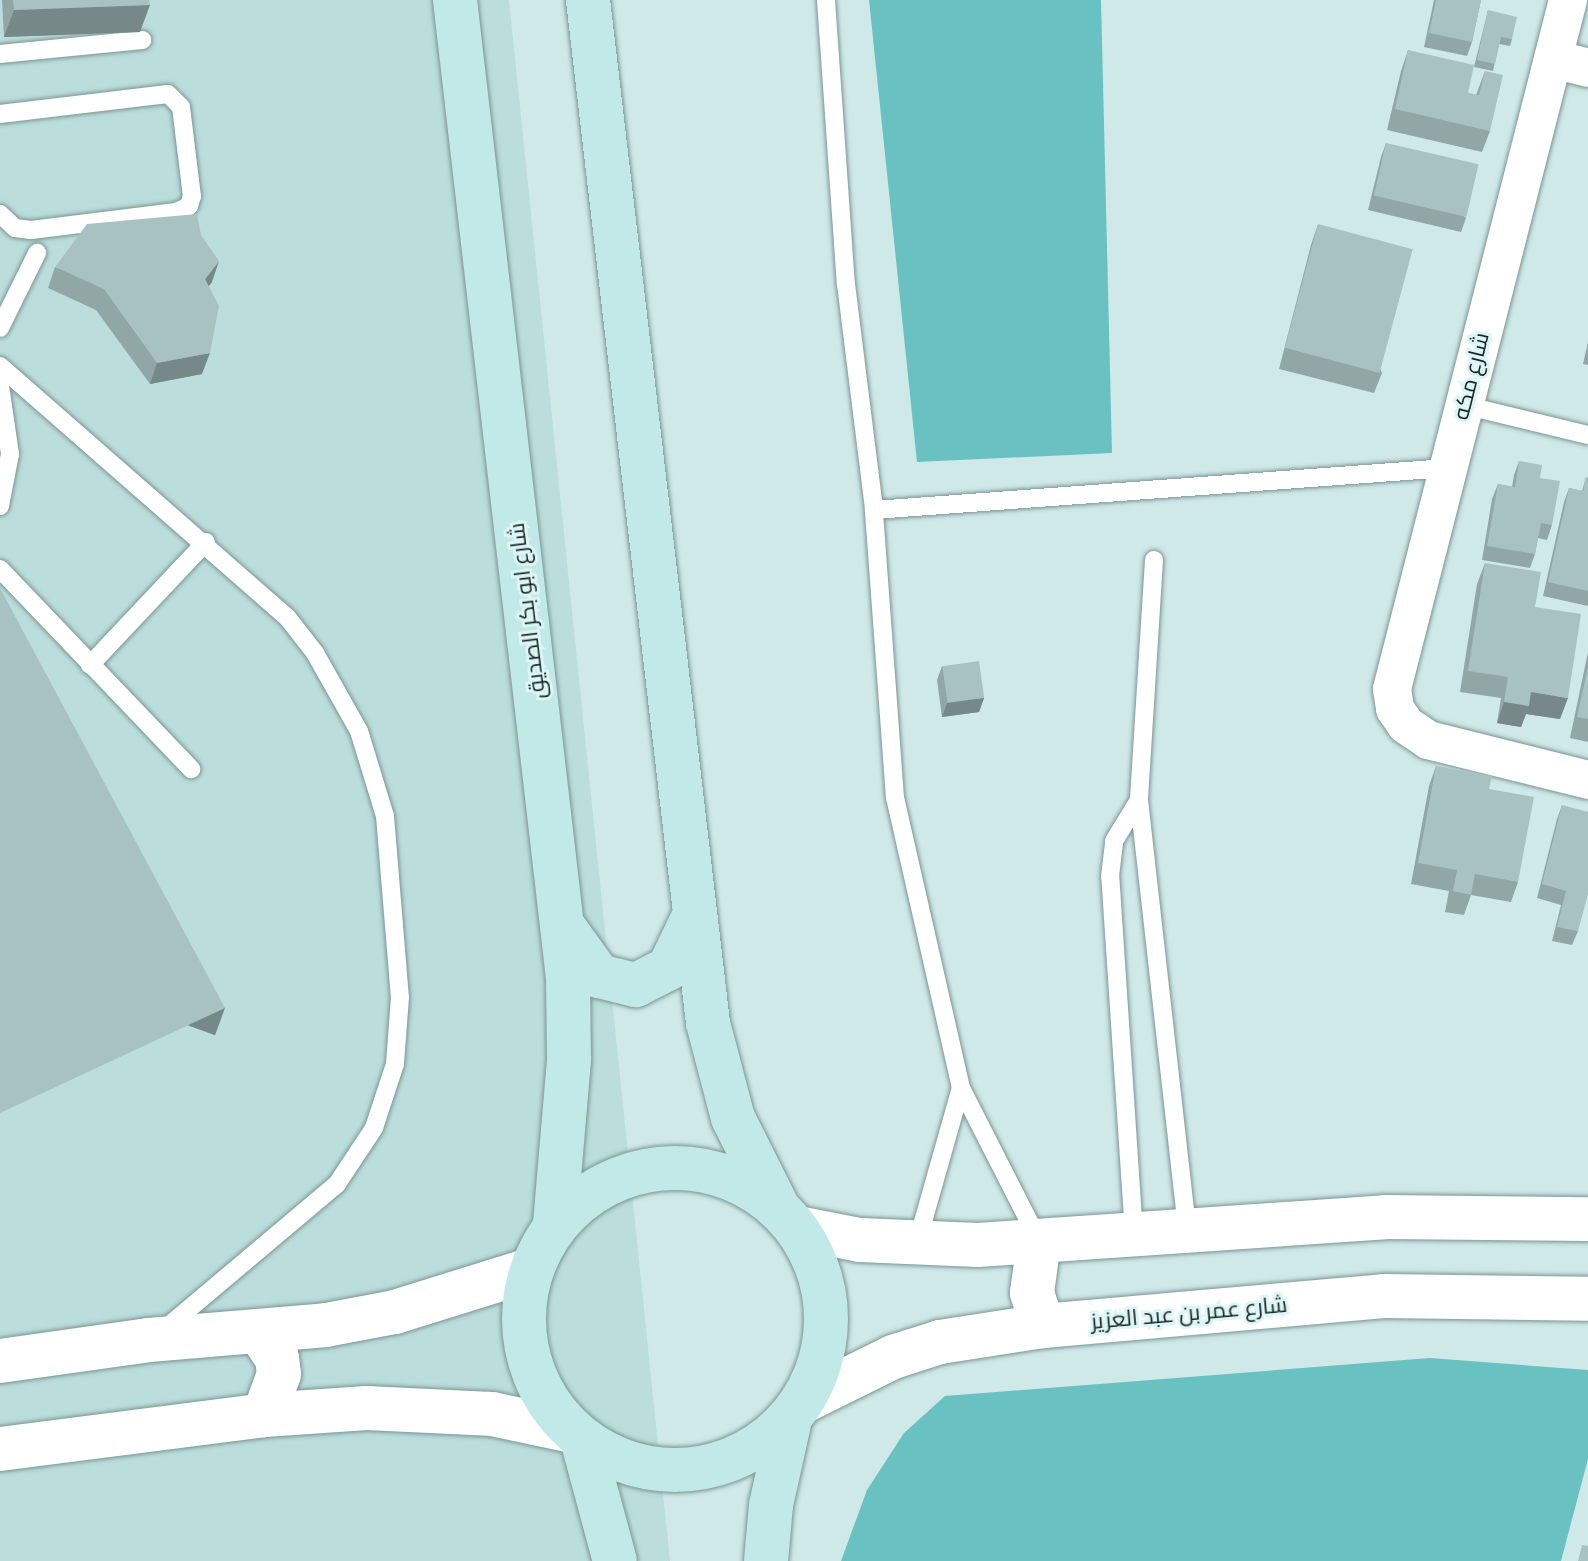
<!DOCTYPE html>
<html>
<head>
<meta charset="utf-8">
<style>
  body { margin:0 }
  #map { position:relative; width:1588px; height:1561px; overflow:hidden; background:#cfe9e8; font-family:"Source Serif 4",Cairo,serif }
  div>[style] { position:absolute }
  [style*='--x'] { left:calc(var(--x)*1px); top:calc(var(--y)*1px); width:calc(var(--w)*1px); rotate:calc(var(--a)*1deg) }
  .built>* { inset:0; background:#bbdedd }
  .green>* { inset:0; background:#69c2c1 }
  .roads { filter:drop-shadow(0 0 2px #7c9594) drop-shadow(0 0 2px #7c9594) }
  .service>* { height:18px; margin:-9px; padding:0 9px; transform-origin:9px; border-radius:9px; background:#fff }
  .minor>* { height:38px; margin:-19px; padding:0 19px; transform-origin:19px; border-radius:19px; background:#fff }
  .tertiary>* { height:44px; margin:-22px; padding:0 22px; transform-origin:22px; border-radius:22px; background:#fff }
  .secondary>* { height:44px; margin:-22px; padding:0 22px; transform-origin:22px; border-radius:22px; background:#c0e9e8 }
  .secondary>.ring { margin:-22px; padding:0; box-sizing:content-box; background:none; border:44px solid #c0e9e8; border-radius:50% }
  .wall>* { inset:0; background:#90a7a6 }
  .shaded-wall>* { inset:0; background:#768887; transform-origin:0 0 }
  .building>* { inset:0; background:#a8c2c1; transform-origin:0 0 }
  span { translate:-50% -50%; white-space:nowrap; text-align:center; line-height:1.15; -webkit-text-stroke:6px #dcf6f5; paint-order:stroke }
  .street-label { font-size:22px; color:#192323 }
</style>
</head>
<body>
<div id="map">
  <div class="built">
    <div style="clip-path:polygon(0 0,509px 0,670px 1561px,0 1561px)"></div>
  </div>
  <div class="green">
    <div style="clip-path:polygon(869px 0,1101px 0,1112px 453px,917px 462px)"></div>
    <div style="clip-path:polygon(1430px 1358px,1588px 1370px,1588px 1459px,1561px 1561px,841px 1561px,867px 1490px,904px 1433px,945px 1396px)"></div>
  </div>
  <div class="roads">
    <div class="service">
      <div style="--x:826;--y:0;--w:285;--a:86"></div>
      <div style="--x:846;--y:284;--w:228;--a:82.9"></div>
      <div style="--x:0;--y:54;--w:143;--a:-5.6"></div>
      <div style="--x:0;--y:114;--w:169;--a:-6.8"></div>
      <div style="--x:168;--y:94;--w:18;--a:45"></div>
      <div style="--x:181;--y:107;--w:90;--a:83"></div>
      <div style="--x:192;--y:196;--w:10;--a:107"></div>
      <div style="--x:189;--y:206;--w:14;--a:155"></div>
      <div style="--x:176;--y:212;--w:146;--a:172.9"></div>
      <div style="--x:31;--y:230;--w:16;--a:-173"></div>
      <div style="--x:15;--y:228;--w:21;--a:-137"></div>
      <div style="--x:0;--y:328;--w:84;--a:-63.7"></div>
      <div style="--x:0;--y:366;--w:381;--a:41.2"></div>
      <div style="--x:287;--y:617;--w:46;--a:52.1"></div>
      <div style="--x:315;--y:653;--w:90;--a:60.6"></div>
      <div style="--x:359;--y:731;--w:89;--a:73"></div>
      <div style="--x:385;--y:816;--w:182;--a:85.3"></div>
      <div style="--x:400;--y:997;--w:67;--a:94.3"></div>
      <div style="--x:395;--y:1064;--w:67;--a:108.2"></div>
      <div style="--x:374;--y:1128;--w:67;--a:123.5"></div>
      <div style="--x:337;--y:1184;--w:224;--a:139.9"></div>
      <div style="--x:0;--y:386;--w:69;--a:81.6"></div>
      <div style="--x:10;--y:454;--w:53;--a:100.9"></div>
      <div style="--x:1464;--y:405;--w:128;--a:13.6"></div>
      <div style="--x:1154;--y:560;--w:240;--a:93.6"></div>
      <div style="--x:1139;--y:800;--w:432;--a:83.6"></div>
      <div style="--x:0;--y:569;--w:277;--a:46.3"></div>
      <div style="--x:90;--y:665;--w:169;--a:-46.7"></div>
      <div style="--x:1134;--y:1234;--w:359;--a:-93.8"></div>
      <div style="--x:1110;--y:876;--w:35;--a:-83"></div>
      <div style="--x:1114;--y:841;--w:48;--a:-58.6"></div>
      <div style="--x:1039;--y:1241;--w:172;--a:-117"></div>
      <div style="--x:961;--y:1088;--w:297;--a:-102.8"></div>
      <div style="--x:895;--y:798;--w:289;--a:-94.2"></div>
      <div style="--x:874;--y:510;--w:575;--a:-4.19"></div>
      <div style="--x:917;--y:1243;--w:161;--a:-74.2"></div>
    </div>
    <div class="minor">
      <div style="--x:1568;--y:0;--w:711;--a:104.33"></div>
      <div style="--x:1392;--y:689;--w:20;--a:81"></div>
      <div style="--x:1395;--y:709;--w:19;--a:55"></div>
      <div style="--x:1406;--y:725;--w:27;--a:34"></div>
      <div style="--x:1428;--y:740;--w:165;--a:14"></div>
      <div style="--x:1553;--y:59;--w:36;--a:14"></div>
    </div>
    <div class="tertiary">
      <div style="--x:798;--y:1228;--w:63;--a:11"></div>
      <div style="--x:860;--y:1240;--w:118;--a:2.4"></div>
      <div style="--x:978;--y:1245;--w:408;--a:-3.9"></div>
      <div style="--x:1385;--y:1217;--w:203;--a:0.6"></div>
      <div style="--x:1039;--y:1241;--w:52;--a:97.7"></div>
      <div style="--x:1032;--y:1293;--w:35;--a:72"></div>
      <div style="--x:260;--y:1333;--w:30;--a:56"></div>
      <div style="--x:277;--y:1358;--w:16;--a:83"></div>
      <div style="--x:279;--y:1374;--w:44;--a:110.1"></div>
      <div style="--x:0;--y:1361;--w:150;--a:-8"></div>
      <div style="--x:149;--y:1340;--w:178;--a:-4.8"></div>
      <div style="--x:326;--y:1325;--w:70;--a:-10.7"></div>
      <div style="--x:395;--y:1312;--w:141;--a:-17.3"></div>
      <div style="--x:804;--y:1401;--w:99;--a:-26.3"></div>
      <div style="--x:893;--y:1357;--w:49;--a:-17.7"></div>
      <div style="--x:940;--y:1342;--w:104;--a:-8.8"></div>
      <div style="--x:1043;--y:1326;--w:342;--a:-5"></div>
      <div style="--x:1384;--y:1296;--w:204;--a:0.8"></div>
      <div style="--x:0;--y:1449;--w:266;--a:-7.3"></div>
      <div style="--x:264;--y:1415;--w:103;--a:-3.9"></div>
      <div style="--x:367;--y:1408;--w:125;--a:2.7"></div>
      <div style="--x:492;--y:1414;--w:82;--a:12"></div>
    </div>
    <div class="secondary">
      <div style="--x:455;--y:0;--w:985;--a:83.41"></div>
      <div style="--x:568;--y:978;--w:82;--a:89.3"></div>
      <div style="--x:569;--y:1060;--w:165;--a:94.9"></div>
      <div style="--x:588;--y:0;--w:1030;--a:83.31"></div>
      <div style="--x:708;--y:1023;--w:98;--a:75.3"></div>
      <div style="--x:733;--y:1118;--w:96;--a:63.4"></div>
      <div style="--x:563;--y:926;--w:62;--a:54.2"></div>
      <div style="--x:599;--y:976;--w:38;--a:14"></div>
      <div style="--x:636;--y:985;--w:37;--a:-27"></div>
      <div style="--x:669;--y:968;--w:55;--a:-64.4"></div>
      <div class="ring" style="left:524px;top:1168px;width:258px;height:258px"></div>
      <div style="--x:582;--y:1439;--w:126;--a:74.9"></div>
      <div style="--x:766;--y:1561;--w:56;--a:-84.9"></div>
      <div style="--x:771;--y:1505;--w:88;--a:-77.5"></div>
    </div>
  </div>
  <div class="wall">
    <div style="clip-path:polygon(2px 0,149px 0,140px 32px,4px 37px)"></div>
    <div style="clip-path:polygon(1434px 0,1481px 0,1472px 42px,1467px 56px,1424px 47px)"></div>
    <div style="clip-path:polygon(1488px 10px,1512px 39px,1510px 46px,1499px 44px,1493px 71px,1474px 67px)"></div>
    <div style="clip-path:polygon(1408px 50px,1468px 93px,1476px 95px,1485px 71px,1490px 131px,1482px 152px,1387px 130px,1401px 71px)"></div>
    <div style="clip-path:polygon(1386px 143px,1466px 218px,1461px 232px,1368px 210px,1381px 157px)"></div>
    <div style="clip-path:polygon(1318px 224px,1382px 373px,1374px 393px,1279px 369px,1311px 245px)"></div>
    <div style="clip-path:polygon(55px 267px,212px 282px,209px 286px,202px 374px,150px 384px,96px 310px,48px 288px)"></div>
    <div style="clip-path:polygon(1588px 342px,1588px 365px,1583px 364px)"></div>
    <div style="clip-path:polygon(1519px 461px,1540px 478px,1552px 525px,1547px 540px,1538px 538px,1535px 554px,1530px 568px,1482px 560px,1492px 499px,1498px 484px,1512px 487px,1514px 475px)"></div>
    <div style="clip-path:polygon(1586px 477px,1588px 478px,1588px 606px,1543px 596px,1564px 502px,1569px 488px,1582px 491px)"></div>
    <div style="clip-path:polygon(1485px 563px,1535px 607px,1560px 719px,1526px 714px,1521px 727px,1497px 723px,1501px 698px,1460px 692px,1477px 584px)"></div>
    <div style="clip-path:polygon(1588px 652px,1588px 742px,1570px 738px)"></div>
    <div style="clip-path:polygon(942px 666px,984px 698px,979px 712px,942px 717px,937px 680px)"></div>
    <div style="clip-path:polygon(1436px 766px,1489px 789px,1518px 882px,1511px 902px,1471px 895px,1464px 915px,1445px 912px,1449px 891px,1411px 884px,1429px 786px)"></div>
    <div style="clip-path:polygon(1562px 805px,1578px 931px,1572px 945px,1552px 941px,1561px 905px,1537px 898px,1557px 819px)"></div>
  </div>
  <div class="shaded-wall">
    <div style="clip-path:polygon(150px 5px,140px 32px,4px 37px,14px 10px)"></div>
    <div style="clip-path:polygon(219px 261px,212px 282px,197px 300px,205px 279px)"></div>
    <div style="clip-path:polygon(210px 353px,202px 374px,150px 384px,157px 363px)"></div>
    <div style="clip-path:polygon(1531px 692px,1568px 698px,1560px 719px,1526px 714px,1521px 727px,1497px 723px,1504px 702px)"></div>
    <div style="clip-path:polygon(984px 698px,979px 712px,942px 717px,947px 703px)"></div>
    <div style="left:225px;top:1008px;width:29px;height:248px;rotate:110deg"></div>
  </div>
  <div class="building">
    <div style="clip-path:polygon(13px 0,149px 0,150px 5px,14px 10px)"></div>
    <div style="clip-path:polygon(1436px 0,1481px 0,1472px 42px,1429px 33px)"></div>
    <div style="clip-path:polygon(1488px 10px,1517px 17px,1512px 39px,1501px 37px,1495px 64px,1477px 60px)"></div>
    <div style="clip-path:polygon(1408px 50px,1474px 65px,1468px 93px,1479px 95px,1485px 71px,1503px 75px,1490px 131px,1395px 109px)"></div>
    <div style="left:1386px;top:143px;width:95px;height:54px;rotate:13deg"></div>
    <div style="clip-path:polygon(197px 214px,201px 235px,219px 261px,205px 279px,219px 306px,210px 353px,157px 363px,104px 289px,55px 267px,87px 224px)"></div>
    <div style="left:1318px;top:224px;width:98px;height:128px;rotate:15deg"></div>
    <div style="clip-path:polygon(1519px 461px,1542px 465px,1540px 478px,1560px 481px,1552px 525px,1541px 523px,1535px 554px,1487px 546px,1498px 484px,1515px 487px)"></div>
    <div style="clip-path:polygon(1586px 477px,1588px 478px,1588px 591px,1548px 582px,1569px 488px,1583px 491px)"></div>
    <div style="clip-path:polygon(1485px 563px,1541px 572px,1535px 607px,1581px 614px,1568px 698px,1531px 692px,1529px 706px,1504px 702px,1508px 677px,1468px 671px)"></div>
    <div style="clip-path:polygon(0 588px,225px 1008px,0 1113px)"></div>
    <div style="left:979px;top:661px;width:37px;height:37px;rotate:82deg"></div>
    <div style="clip-path:polygon(1588px 667px,1588px 719px,1577px 717px)"></div>
    <div style="clip-path:polygon(1436px 766px,1492px 776px,1489px 789px,1534px 797px,1518px 882px,1475px 874px,1471px 895px,1453px 891px,1457px 870px,1418px 863px)"></div>
    <div style="clip-path:polygon(1562px 805px,1588px 812px,1588px 894px,1578px 931px,1557px 927px,1566px 891px,1542px 884px)"></div>
    <div style="clip-path:polygon(1582px 1545px,1588px 1546px,1588px 1561px,1578px 1561px)"></div>
  </div>
  <div class="street-label">
    <span style="left:1471px;top:376px;rotate:-76deg">شارع مكه</span>
    <span style="left:527px;top:611px;rotate:-97deg">شارع ابو بكر الصديق</span>
    <span style="left:1189px;top:1313px;rotate:-5deg">شارع عمر بن عبد العزيز</span>
  </div>
</div>
</body>
</html>
